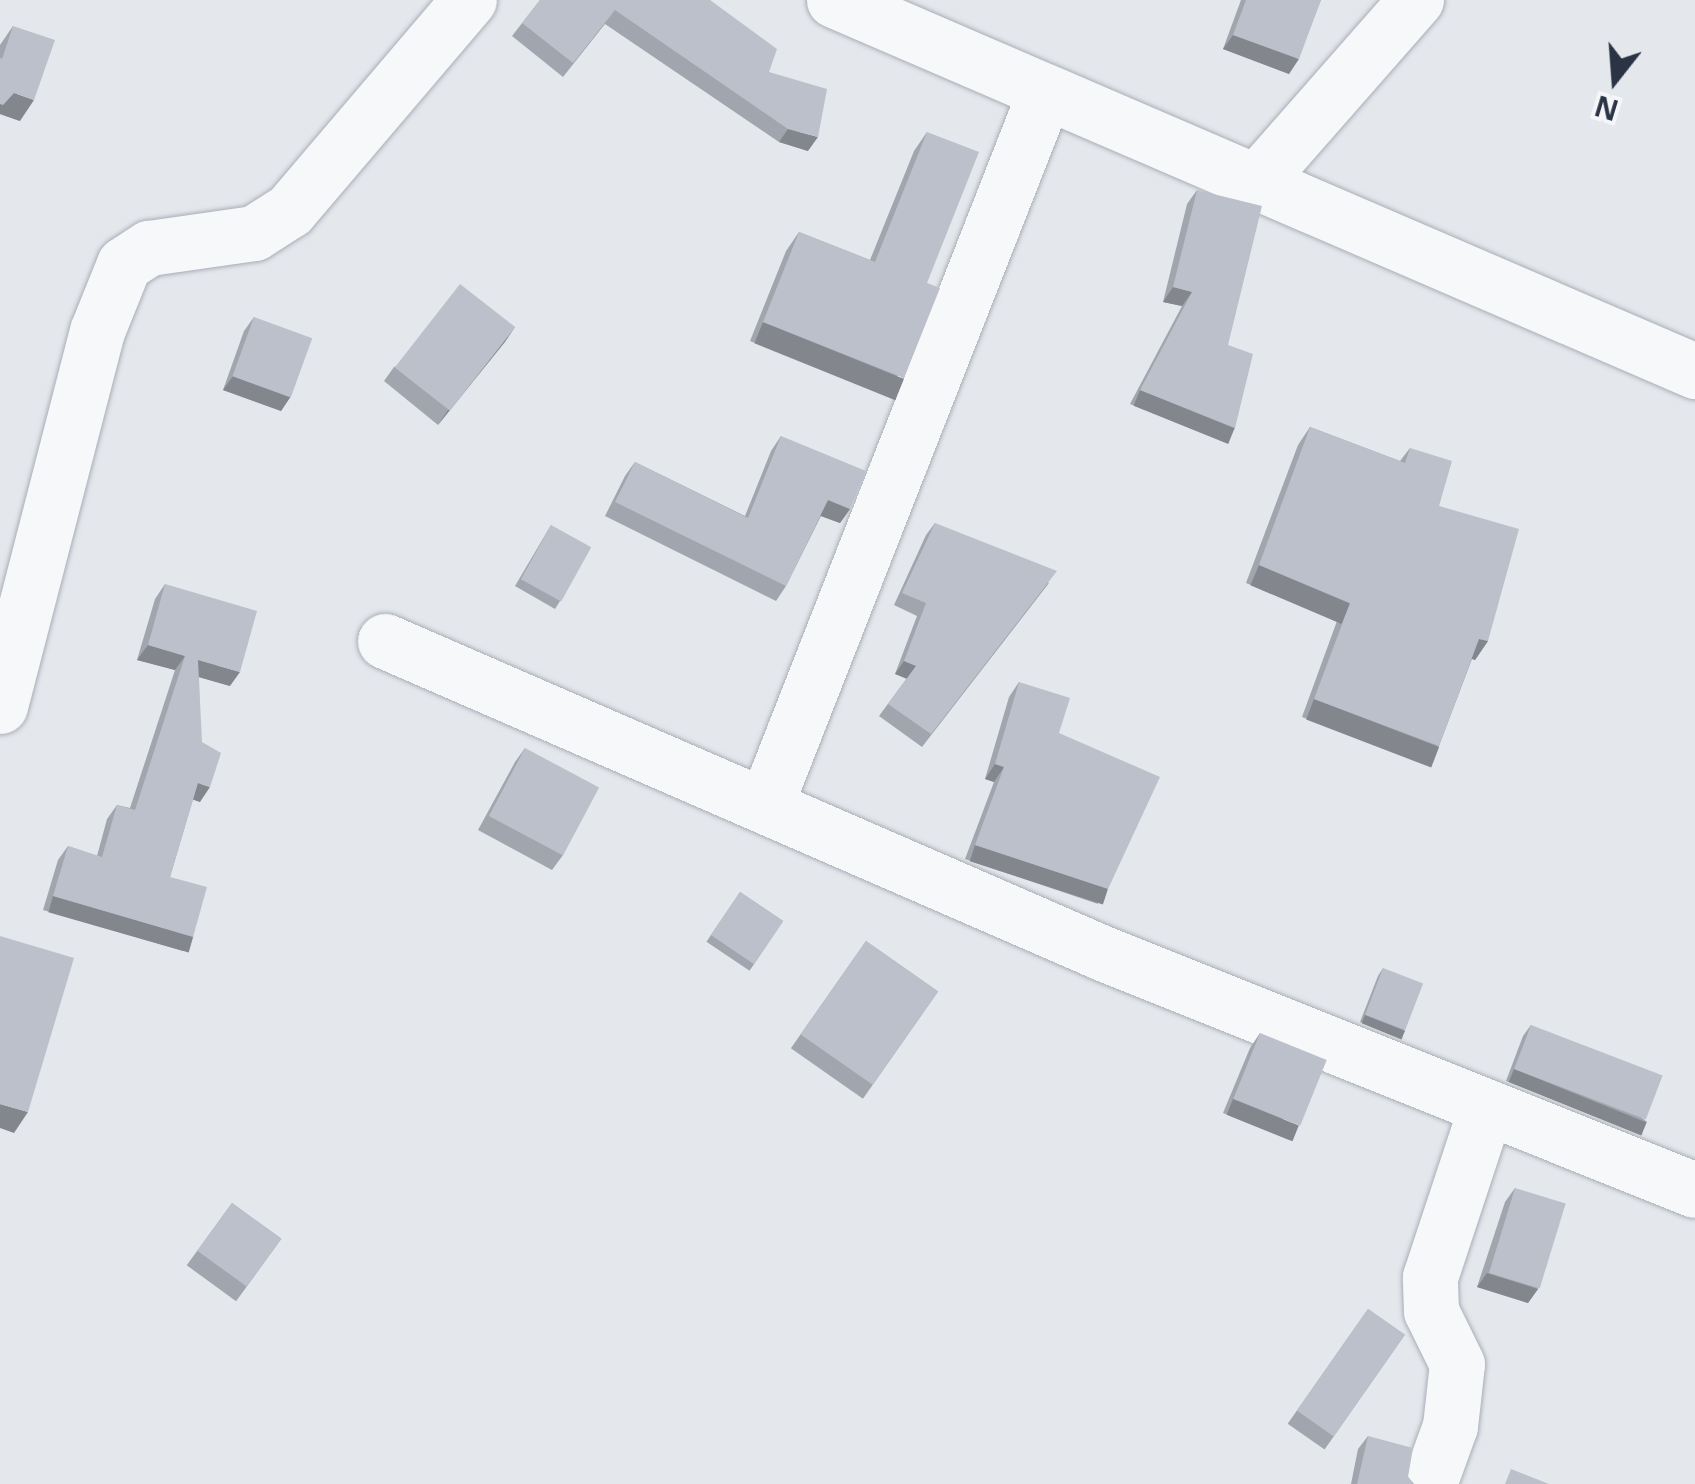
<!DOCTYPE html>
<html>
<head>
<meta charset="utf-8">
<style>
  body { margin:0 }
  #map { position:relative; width:1695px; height:1484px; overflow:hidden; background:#e4e7ec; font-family:"Open Sans",sans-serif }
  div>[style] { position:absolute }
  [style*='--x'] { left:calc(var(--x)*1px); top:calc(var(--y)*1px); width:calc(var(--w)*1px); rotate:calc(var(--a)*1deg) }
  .roads { filter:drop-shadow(0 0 2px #a9aeb7) drop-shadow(0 0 2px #a9aeb7) }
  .minor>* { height:55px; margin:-27.5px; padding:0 27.5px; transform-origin:27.5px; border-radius:27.5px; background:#f7f8fa }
  .wall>* { inset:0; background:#a1a5ae; transform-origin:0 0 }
  .shaded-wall>* { inset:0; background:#83868d; transform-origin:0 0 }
  .building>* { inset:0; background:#bbc0ca; transform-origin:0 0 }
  span { translate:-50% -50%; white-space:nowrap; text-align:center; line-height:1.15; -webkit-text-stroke:10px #f4f6f9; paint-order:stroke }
  .north { position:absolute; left:1565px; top:30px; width:100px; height:100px; -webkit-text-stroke:8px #f4f6f9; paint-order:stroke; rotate:197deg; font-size:28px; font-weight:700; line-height:40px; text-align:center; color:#2b3445 }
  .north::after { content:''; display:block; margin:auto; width:35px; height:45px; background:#2b3445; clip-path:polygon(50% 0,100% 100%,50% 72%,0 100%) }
</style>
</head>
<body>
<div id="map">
  <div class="roads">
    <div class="minor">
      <div style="--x:834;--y:0;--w:938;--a:23.31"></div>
      <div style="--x:1255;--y:183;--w:244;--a:-48.7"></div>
      <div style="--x:385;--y:641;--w:785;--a:23.5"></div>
      <div style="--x:1105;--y:954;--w:635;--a:21.8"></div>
      <div style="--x:0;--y:706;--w:387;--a:-75.5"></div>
      <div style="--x:97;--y:331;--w:72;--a:-68.1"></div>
      <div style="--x:124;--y:264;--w:30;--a:-33"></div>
      <div style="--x:149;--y:248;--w:106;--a:-8.1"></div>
      <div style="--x:254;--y:233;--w:43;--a:-32.6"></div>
      <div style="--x:290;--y:210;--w:276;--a:-49.6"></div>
      <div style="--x:765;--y:806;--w:767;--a:-68.59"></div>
      <div style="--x:1429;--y:1484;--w:62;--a:-70.1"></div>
      <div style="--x:1450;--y:1426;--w:62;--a:-83.6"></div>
      <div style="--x:1457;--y:1364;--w:59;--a:-116.1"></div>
      <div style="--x:1431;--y:1311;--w:34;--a:-92"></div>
      <div style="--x:1430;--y:1277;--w:175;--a:-71.7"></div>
    </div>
  </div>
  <div class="wall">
    <div style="clip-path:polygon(540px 0,710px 0,769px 72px,808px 151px,779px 142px,605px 24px,563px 77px,512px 36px)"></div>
    <div style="clip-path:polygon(1241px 0,1321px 0,1289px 74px,1223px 49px)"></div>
    <div style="clip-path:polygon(13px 26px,20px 121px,0 114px,0 45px)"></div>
    <div style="clip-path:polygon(927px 132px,927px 283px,891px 397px,750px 341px,786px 251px,799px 232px,870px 260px,914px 151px)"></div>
    <div style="clip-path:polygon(1197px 190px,1228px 345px,1235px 428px,1225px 442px,1130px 404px,1182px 306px,1163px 302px,1187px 204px)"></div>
    <div style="clip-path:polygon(254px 317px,291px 396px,281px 411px,223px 390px,244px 331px)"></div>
    <div style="clip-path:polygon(515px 327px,438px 425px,384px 381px,394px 367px)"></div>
    <div style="clip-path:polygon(1310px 427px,1400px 461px,1410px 448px,1439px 506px,1488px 641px,1475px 660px,1472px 659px,1439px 746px,1427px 764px,1302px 717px,1337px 621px,1246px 583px,1298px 445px)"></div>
    <div style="clip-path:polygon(781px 436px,850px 509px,840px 523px,821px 516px,786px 586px,776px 601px,605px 516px,625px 476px,635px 462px,745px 516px,771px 451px)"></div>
    <div style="clip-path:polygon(935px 523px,1049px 583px,922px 747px,879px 716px,907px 678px,895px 674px,917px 616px,894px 605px,926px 535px)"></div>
    <div style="clip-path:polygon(551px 525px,560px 601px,555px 609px,515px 586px)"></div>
    <div style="clip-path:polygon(165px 584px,230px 686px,199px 677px,200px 802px,193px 799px,170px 877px,183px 951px,43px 910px,58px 860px,68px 846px,97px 856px,107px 819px,117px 805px,130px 808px,175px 670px,137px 660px,155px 599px)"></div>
    <div style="clip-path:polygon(1019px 682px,1059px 733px,1098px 904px,965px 859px,994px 782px,985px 779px,1009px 697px)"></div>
    <div style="clip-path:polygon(525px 748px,563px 855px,552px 870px,478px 830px,515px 762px)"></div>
    <div style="left:740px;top:892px;width:52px;height:60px;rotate:34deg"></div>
    <div style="left:866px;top:941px;width:88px;height:131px;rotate:35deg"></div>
    <div style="clip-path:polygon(1383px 968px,1405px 1031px,1400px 1038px,1360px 1022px,1378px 976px)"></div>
    <div style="clip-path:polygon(1531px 1025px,1647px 1122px,1639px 1134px,1506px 1081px,1523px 1036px)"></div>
    <div style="clip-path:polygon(1260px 1033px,1289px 1140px,1223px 1113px,1250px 1048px)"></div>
    <div style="clip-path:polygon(1515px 1188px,1538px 1289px,1528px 1303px,1477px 1287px,1505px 1202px)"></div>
    <div style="left:232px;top:1203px;width:61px;height:77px;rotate:36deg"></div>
    <div style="left:1368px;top:1309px;width:45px;height:140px;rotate:35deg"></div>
    <div style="clip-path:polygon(1368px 1436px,1408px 1477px,1414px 1484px,1351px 1484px,1358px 1449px)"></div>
  </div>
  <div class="shaded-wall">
    <div style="clip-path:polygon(1233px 35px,1299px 59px,1289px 74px,1223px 49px)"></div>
    <div style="clip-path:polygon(14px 93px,34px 100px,20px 121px,0 114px,0 104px)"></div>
    <div style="clip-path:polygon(788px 129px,818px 137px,808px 151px,779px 142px)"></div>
    <div style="clip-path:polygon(1173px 287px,1192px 292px,1182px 306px,1163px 302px)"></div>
    <div style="left:763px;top:322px;width:152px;height:23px;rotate:22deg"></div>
    <div style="clip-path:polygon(515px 327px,505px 342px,438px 425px,448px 410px)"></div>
    <div style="clip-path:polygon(233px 376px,291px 396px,281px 411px,223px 390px)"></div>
    <div style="left:1140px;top:390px;width:102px;height:17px;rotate:22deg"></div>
    <div style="clip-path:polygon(828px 500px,850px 509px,840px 523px,818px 515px)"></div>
    <div style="left:1259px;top:565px;width:99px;height:22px;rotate:23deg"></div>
    <div style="clip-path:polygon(1479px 639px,1488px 641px,1475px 660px,1467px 657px)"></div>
    <div style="clip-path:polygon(148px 645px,185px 656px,175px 670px,137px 660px)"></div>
    <div style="clip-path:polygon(198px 660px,240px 672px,230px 686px,188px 674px)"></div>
    <div style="clip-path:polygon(904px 661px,916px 666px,907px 679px,895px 674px)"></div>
    <div style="left:1314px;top:699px;width:134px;height:22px;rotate:21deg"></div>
    <div style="clip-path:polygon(995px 764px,1004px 767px,994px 782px,985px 779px)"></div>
    <div style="clip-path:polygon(198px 783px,210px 787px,200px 802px,188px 798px)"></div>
    <div style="left:975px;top:845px;width:140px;height:17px;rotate:18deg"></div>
    <div style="left:53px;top:896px;width:146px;height:17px;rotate:16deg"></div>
    <div style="left:1365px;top:1015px;width:43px;height:9px;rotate:22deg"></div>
    <div style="left:1514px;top:1069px;width:143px;height:14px;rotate:22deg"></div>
    <div style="left:1233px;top:1099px;width:71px;height:17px;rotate:22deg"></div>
    <div style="clip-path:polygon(0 1104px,28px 1112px,14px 1133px,0 1128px)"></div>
    <div style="clip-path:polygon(1487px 1273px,1538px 1289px,1528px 1303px,1477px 1287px)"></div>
  </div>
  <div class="building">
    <div style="clip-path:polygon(540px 0,710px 0,777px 49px,769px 72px,827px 89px,818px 137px,788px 129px,615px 10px,573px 63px,522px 23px)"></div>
    <div style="clip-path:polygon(1246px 0,1321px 0,1299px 59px,1233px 35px)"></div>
    <div style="clip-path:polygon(13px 26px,55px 40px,34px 100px,14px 93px,3px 105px,0 104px,0 58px,2px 59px)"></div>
    <div style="clip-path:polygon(927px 132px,979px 152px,927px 283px,940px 288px,904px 378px,763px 322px,799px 232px,875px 262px)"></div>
    <div style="clip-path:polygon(1197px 190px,1262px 206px,1228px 345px,1253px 354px,1235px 428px,1140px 390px,1192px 292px,1173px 287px)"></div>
    <div style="left:460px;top:284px;width:70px;height:106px;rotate:38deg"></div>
    <div style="left:254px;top:317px;width:62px;height:63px;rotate:20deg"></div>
    <div style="clip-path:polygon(1310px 427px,1405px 463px,1410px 448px,1452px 461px,1439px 506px,1519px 529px,1488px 641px,1479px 639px,1439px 746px,1314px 699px,1350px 603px,1259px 565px)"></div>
    <div style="clip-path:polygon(781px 436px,866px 471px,850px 509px,828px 500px,786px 586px,615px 502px,635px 462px,748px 518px)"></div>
    <div style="clip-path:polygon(935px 523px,1057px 571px,931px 734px,888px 704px,916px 666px,904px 661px,926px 603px,902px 593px)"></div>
    <div style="left:551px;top:525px;width:46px;height:62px;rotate:29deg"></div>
    <div style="clip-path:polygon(165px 584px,257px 611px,240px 672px,198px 660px,202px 742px,221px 753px,210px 787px,198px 783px,170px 877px,207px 887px,193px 937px,53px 896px,68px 846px,102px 857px,117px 805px,135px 810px,185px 656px,148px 645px)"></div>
    <div style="clip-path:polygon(1019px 682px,1070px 698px,1059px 733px,1160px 777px,1108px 889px,975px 845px,1004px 767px,995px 764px)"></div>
    <div style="left:525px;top:748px;width:84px;height:77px;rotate:28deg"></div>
    <div style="left:740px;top:892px;width:52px;height:52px;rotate:34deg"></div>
    <div style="clip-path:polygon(0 936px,74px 958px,28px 1112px,0 1104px)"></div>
    <div style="left:866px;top:941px;width:88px;height:114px;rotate:35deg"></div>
    <div style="left:1383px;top:968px;width:43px;height:50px;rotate:21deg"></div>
    <div style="left:1531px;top:1025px;width:141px;height:47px;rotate:21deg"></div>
    <div style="left:1260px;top:1033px;width:72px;height:71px;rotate:22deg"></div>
    <div style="left:1515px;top:1188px;width:53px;height:89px;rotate:17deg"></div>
    <div style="left:232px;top:1203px;width:61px;height:59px;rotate:36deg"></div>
    <div style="left:1368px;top:1309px;width:45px;height:124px;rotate:35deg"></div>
    <div style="clip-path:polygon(1368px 1436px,1413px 1448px,1408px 1477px,1414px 1484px,1357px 1484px)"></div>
    <div style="clip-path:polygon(1511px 1469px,1549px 1484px,1505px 1484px)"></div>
  </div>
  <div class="north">N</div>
</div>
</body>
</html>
